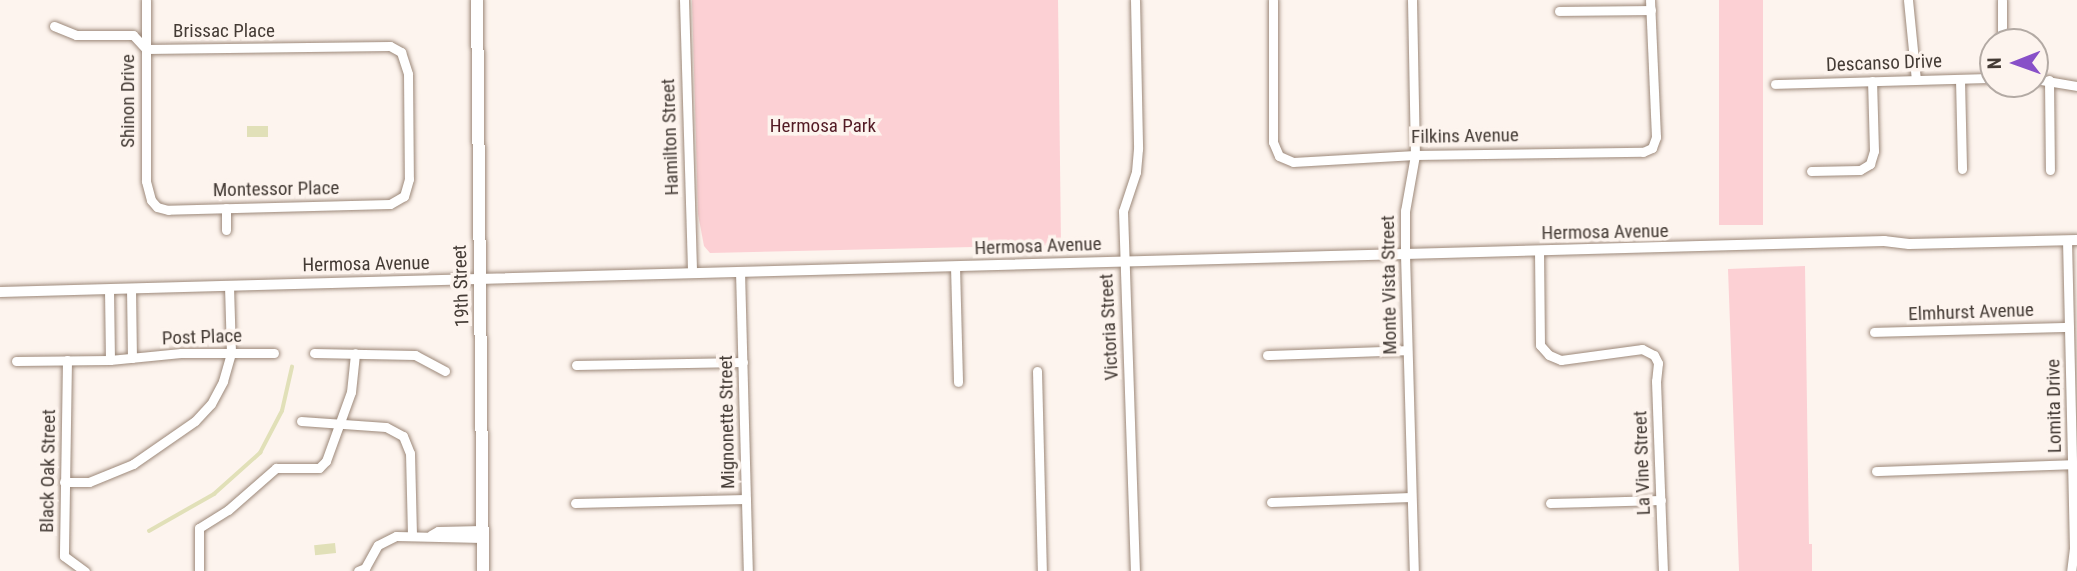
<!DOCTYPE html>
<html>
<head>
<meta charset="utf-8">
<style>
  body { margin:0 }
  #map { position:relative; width:2077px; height:571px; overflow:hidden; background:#fdf4ee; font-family:"Roboto Condensed",sans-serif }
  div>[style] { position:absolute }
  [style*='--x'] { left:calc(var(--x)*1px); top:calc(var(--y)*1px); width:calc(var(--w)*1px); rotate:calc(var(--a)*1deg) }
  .green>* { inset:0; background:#fcd0d4; transform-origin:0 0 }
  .water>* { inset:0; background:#e1e0b8; transform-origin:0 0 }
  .stream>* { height:3.5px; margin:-1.75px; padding:0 1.75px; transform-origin:1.75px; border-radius:1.75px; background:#e1e0b8 }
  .roads { filter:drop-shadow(0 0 2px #9c8879) drop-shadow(0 0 2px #9c8879) }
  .minor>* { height:9px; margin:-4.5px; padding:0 4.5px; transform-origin:4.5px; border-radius:4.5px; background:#fff }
  .tertiary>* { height:10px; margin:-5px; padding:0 5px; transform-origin:5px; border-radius:5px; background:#fff }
  .secondary>* { height:12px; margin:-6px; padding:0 6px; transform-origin:6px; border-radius:6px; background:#fff }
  span { translate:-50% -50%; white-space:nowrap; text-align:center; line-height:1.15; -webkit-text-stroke:7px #fdf4ee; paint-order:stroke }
  .street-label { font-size:19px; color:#443b35 }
  .park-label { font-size:19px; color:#531b25 }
  .north { position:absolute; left:1979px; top:28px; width:70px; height:70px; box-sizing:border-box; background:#fdf4ee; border:2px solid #b3aaa4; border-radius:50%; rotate:269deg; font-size:19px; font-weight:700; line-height:28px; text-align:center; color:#443b35 }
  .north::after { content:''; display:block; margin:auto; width:24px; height:32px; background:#8850c8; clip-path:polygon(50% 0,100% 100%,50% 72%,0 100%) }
</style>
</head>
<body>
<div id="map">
  <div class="green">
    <div style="clip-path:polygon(692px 0,1058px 0,1061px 245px,710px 253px,704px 246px,698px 214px)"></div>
    <div style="left:1719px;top:0;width:44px;height:225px"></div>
    <div style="clip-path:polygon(1805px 266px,1809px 544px,1812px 544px,1812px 571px,1739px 571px,1728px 269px)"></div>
  </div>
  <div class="water">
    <div style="left:247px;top:126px;width:21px;height:11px"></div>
    <div style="left:335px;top:543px;width:10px;height:21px;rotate:84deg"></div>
  </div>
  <div class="stream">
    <div style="--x:149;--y:531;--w:75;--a:-29.6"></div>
    <div style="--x:214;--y:494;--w:62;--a:-41.7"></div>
    <div style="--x:260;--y:453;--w:47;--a:-62.4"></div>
    <div style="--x:282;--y:411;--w:45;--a:-77.2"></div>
  </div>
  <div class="roads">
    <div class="minor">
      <div style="--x:684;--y:0;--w:273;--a:88.3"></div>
      <div style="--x:1135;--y:0;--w:149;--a:88.8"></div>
      <div style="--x:1138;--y:149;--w:23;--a:95"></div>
      <div style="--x:1136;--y:172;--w:41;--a:108.4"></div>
      <div style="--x:1123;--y:211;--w:360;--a:88.1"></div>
      <div style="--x:1273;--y:0;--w:142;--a:90"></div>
      <div style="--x:1273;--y:142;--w:15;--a:67"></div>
      <div style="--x:1279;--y:156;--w:15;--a:23"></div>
      <div style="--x:1293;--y:162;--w:122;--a:-3.3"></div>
      <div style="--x:1415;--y:155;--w:228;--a:-0.8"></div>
      <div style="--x:1643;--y:152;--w:10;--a:-24"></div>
      <div style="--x:1652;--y:148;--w:12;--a:-70"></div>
      <div style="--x:1656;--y:137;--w:137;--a:-92.5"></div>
      <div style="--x:1412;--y:0;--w:155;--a:88.9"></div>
      <div style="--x:1415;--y:155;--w:57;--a:100.1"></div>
      <div style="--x:1405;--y:211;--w:43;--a:90"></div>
      <div style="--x:1405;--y:254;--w:317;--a:88.4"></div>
      <div style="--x:1908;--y:0;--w:80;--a:84.3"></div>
      <div style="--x:2002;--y:0;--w:42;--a:90"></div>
      <div style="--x:1559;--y:11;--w:92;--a:-0.6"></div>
      <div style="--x:54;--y:26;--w:24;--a:22"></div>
      <div style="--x:76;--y:35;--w:57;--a:0"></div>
      <div style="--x:133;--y:35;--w:19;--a:47"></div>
      <div style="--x:146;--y:49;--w:244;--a:-0.7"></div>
      <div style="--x:390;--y:46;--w:13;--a:29"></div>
      <div style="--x:401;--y:52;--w:23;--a:72"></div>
      <div style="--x:408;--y:74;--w:105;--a:89.5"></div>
      <div style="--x:409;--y:179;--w:18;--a:106"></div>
      <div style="--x:404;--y:196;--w:16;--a:150"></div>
      <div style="--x:390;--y:204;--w:222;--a:178.5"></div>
      <div style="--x:168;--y:210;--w:11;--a:-165"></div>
      <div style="--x:157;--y:207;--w:9;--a:-131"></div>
      <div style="--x:151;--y:200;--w:20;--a:-105"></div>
      <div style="--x:146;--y:181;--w:181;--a:-90"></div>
      <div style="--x:1960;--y:79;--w:90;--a:88.7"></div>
      <div style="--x:2035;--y:79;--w:43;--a:9.5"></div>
      <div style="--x:2049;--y:80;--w:90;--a:89.4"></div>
      <div style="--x:1775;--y:84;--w:218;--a:-1.6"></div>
      <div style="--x:1811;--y:171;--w:49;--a:-1.2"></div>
      <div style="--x:1860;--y:170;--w:12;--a:-31"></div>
      <div style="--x:1870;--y:164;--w:14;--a:-73"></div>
      <div style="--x:1874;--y:151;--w:70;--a:-91.6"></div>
      <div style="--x:226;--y:230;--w:22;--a:-90"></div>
      <div style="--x:2067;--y:240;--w:308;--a:88.7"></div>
      <div style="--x:2074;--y:548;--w:23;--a:97"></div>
      <div style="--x:1539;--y:250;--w:95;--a:89.4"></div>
      <div style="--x:1540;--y:345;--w:13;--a:48"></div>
      <div style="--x:1549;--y:355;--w:13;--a:23"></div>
      <div style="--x:1561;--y:360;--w:82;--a:-7.7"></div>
      <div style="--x:1642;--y:349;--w:13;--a:27"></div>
      <div style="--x:1654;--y:355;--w:9;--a:63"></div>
      <div style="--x:1658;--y:363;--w:18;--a:96"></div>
      <div style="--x:1656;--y:381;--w:190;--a:87.9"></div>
      <div style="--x:955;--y:266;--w:116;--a:88.5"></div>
      <div style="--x:740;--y:271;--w:300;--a:88.5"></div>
      <div style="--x:131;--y:288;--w:70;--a:89.2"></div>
      <div style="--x:109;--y:289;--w:71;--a:89.2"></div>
      <div style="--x:1874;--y:332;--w:195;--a:-1.5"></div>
      <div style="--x:314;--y:353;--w:101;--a:1.1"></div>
      <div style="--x:415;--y:355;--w:34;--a:28"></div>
      <div style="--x:1267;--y:355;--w:140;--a:-2"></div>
      <div style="--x:67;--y:360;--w:196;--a:90.9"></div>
      <div style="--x:64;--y:556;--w:26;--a:36"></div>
      <div style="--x:16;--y:361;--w:94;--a:-0.6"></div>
      <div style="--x:110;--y:360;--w:71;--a:-5.6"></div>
      <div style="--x:181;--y:353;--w:93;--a:0"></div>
      <div style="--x:576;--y:365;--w:167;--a:-1"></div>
      <div style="--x:1037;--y:371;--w:200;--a:88.6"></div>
      <div style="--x:301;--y:421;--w:85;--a:4"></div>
      <div style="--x:386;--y:427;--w:19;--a:28"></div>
      <div style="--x:403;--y:436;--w:18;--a:68"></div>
      <div style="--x:410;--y:453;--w:83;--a:88.6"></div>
      <div style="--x:1876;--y:471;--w:197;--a:-2"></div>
      <div style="--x:64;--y:482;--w:25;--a:0"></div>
      <div style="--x:89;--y:482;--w:48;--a:-22.2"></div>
      <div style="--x:133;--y:464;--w:75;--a:-34.7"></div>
      <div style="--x:195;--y:421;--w:23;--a:-47"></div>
      <div style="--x:211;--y:404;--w:26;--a:-62"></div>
      <div style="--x:223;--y:381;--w:29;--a:-74"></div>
      <div style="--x:231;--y:353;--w:67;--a:-91.7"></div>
      <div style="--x:1271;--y:502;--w:140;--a:-2"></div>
      <div style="--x:575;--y:503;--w:171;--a:-1.3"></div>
      <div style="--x:1550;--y:503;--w:111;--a:-1.5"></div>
      <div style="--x:431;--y:535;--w:8;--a:-30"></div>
      <div style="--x:438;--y:531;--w:44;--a:-1.3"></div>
      <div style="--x:199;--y:571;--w:43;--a:-90"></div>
      <div style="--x:199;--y:528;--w:34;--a:-32"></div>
      <div style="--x:228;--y:510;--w:64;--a:-41.2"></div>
      <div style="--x:276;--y:468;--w:43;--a:0"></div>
      <div style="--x:319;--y:468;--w:10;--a:-45"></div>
      <div style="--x:326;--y:461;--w:73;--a:-70.1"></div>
      <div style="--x:351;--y:392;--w:39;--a:-84"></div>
      <div style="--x:358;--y:571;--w:8;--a:-23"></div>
      <div style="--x:365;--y:568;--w:26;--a:-61"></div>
      <div style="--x:378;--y:545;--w:20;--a:-27"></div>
      <div style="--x:396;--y:536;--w:86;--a:1.3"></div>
    </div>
    <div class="tertiary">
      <div style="--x:0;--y:292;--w:1885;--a:-1.55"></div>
      <div style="--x:1884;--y:241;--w:25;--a:7"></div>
      <div style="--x:1909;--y:244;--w:168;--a:-1.4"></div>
    </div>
    <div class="secondary">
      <div style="--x:477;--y:0;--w:571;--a:89.4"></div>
    </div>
  </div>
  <div class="street-label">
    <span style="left:224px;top:31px">Brissac Place</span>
    <span style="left:1884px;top:63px;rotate:-2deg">Descanso Drive</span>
    <span style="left:128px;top:101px;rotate:-90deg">Shinon Drive</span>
    <span style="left:1465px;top:136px;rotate:-1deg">Filkins Avenue</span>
    <span style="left:670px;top:137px;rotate:-92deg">Hamilton Street</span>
    <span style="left:276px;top:189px;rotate:-1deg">Montessor Place</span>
    <span style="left:1605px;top:232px;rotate:-1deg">Hermosa Avenue</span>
    <span style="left:1038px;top:246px;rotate:-2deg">Hermosa Avenue</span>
    <span style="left:366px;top:264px;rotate:-1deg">Hermosa Avenue</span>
    <span style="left:1389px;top:285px;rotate:-91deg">Monte Vista Street</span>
    <span style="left:461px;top:286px;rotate:-92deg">19th Street</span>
    <span style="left:1971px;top:312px;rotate:-2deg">Elmhurst Avenue</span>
    <span style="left:1109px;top:327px;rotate:-93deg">Victoria Street</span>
    <span style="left:202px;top:337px;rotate:-2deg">Post Place</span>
    <span style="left:2054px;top:406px;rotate:-91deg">Lomita Drive</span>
    <span style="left:727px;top:422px;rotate:-91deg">Mignonette Street</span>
    <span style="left:1642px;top:463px;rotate:-92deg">La Vine Street</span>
    <span style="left:48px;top:471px;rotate:-89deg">Black Oak Street</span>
  </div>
  <div class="park-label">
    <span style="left:823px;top:126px">Hermosa Park</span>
  </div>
  <div class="north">N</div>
</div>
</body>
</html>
